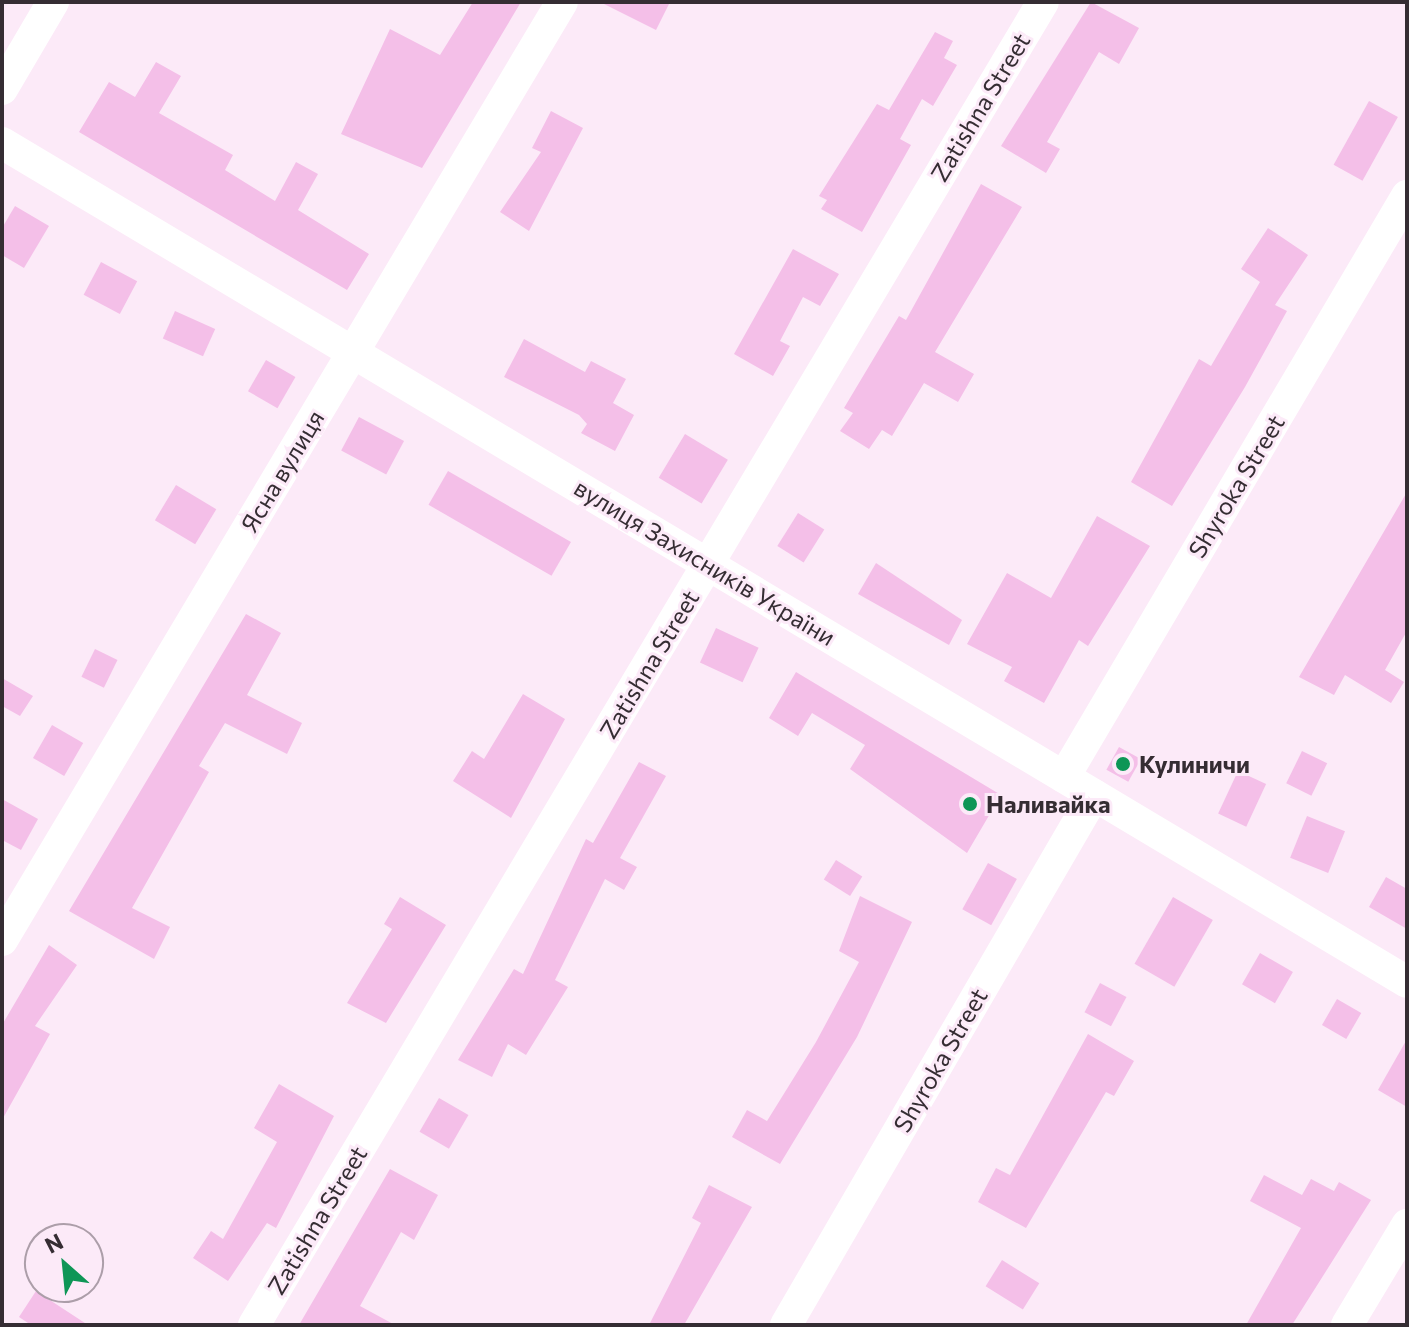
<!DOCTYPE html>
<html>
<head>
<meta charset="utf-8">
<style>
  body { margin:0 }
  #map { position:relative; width:1409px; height:1327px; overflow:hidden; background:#fceaf8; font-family:Commissioner,sans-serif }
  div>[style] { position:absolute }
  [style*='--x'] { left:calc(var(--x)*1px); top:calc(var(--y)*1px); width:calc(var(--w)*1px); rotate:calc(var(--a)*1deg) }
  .building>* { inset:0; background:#f4bfe8; transform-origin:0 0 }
  .minor>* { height:32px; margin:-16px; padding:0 16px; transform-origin:16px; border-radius:16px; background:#fff }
  .dots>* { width:22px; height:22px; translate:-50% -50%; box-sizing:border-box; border:4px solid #fceaf8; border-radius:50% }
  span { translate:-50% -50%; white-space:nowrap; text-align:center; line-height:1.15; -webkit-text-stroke:6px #fceaf8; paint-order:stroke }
  .street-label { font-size:24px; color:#352d33 }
  .poi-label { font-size:24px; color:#352d33; font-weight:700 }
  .left { translate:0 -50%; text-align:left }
  .frame { position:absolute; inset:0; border:4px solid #352d33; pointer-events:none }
  .north { position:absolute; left:24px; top:1223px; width:80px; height:80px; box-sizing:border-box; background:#fceaf8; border:2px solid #ac9ea9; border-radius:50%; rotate:333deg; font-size:22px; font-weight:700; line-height:32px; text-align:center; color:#352d33 }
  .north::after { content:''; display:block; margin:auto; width:28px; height:36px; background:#0e9656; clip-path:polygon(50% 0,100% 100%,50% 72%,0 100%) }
</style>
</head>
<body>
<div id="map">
  <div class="building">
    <div style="clip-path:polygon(473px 2px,521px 2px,422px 168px,341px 134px,390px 29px,440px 55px)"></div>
    <div style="clip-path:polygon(600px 2px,670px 2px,656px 30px)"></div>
    <div style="clip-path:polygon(1091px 2px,1139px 28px,1119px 64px,1099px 52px,1047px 142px,1060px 149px,1046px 173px,1001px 146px)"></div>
    <div style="clip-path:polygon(935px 32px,953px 41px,944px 58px,957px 65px,933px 106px,922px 99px,900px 139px,911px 145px,862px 232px,821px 209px,827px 200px,819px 196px,877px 104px,889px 110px)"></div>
    <div style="clip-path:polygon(156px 62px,181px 76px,159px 113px,233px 155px,225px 170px,275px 201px,296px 162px,318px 174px,298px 210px,369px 254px,347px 290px,79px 132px,109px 82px,135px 97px)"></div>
    <div style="left:1369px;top:101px;width:33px;height:73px;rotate:29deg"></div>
    <div style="clip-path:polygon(551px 111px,583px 128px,529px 231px,500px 212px,541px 152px,532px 148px)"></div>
    <div style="clip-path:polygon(981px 184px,1022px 207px,935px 352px,974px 374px,958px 402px,924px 383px,892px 436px,882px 430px,869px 449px,840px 431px,853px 413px,844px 408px,899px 316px,906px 320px)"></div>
    <div style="clip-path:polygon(15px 206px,49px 226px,24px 268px,2px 255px,2px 228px)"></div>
    <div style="clip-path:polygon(1268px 228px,1308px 255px,1275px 305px,1287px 311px,1245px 387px,1172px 506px,1131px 482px,1199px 359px,1211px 366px,1260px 282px,1241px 269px)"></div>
    <div style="clip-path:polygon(793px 249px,839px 274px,820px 306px,803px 297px,780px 341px,790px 346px,773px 376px,734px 354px)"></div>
    <div style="left:101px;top:262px;width:41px;height:37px;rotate:28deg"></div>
    <div style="left:175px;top:311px;width:44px;height:30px;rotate:24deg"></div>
    <div style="clip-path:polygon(524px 339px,585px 372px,591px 361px,626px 379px,613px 403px,634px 415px,615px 451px,581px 433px,587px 424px,579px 415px,504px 377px)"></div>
    <div style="left:266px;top:360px;width:34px;height:36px;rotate:30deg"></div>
    <div style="left:359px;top:417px;width:51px;height:38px;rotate:28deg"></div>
    <div style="left:685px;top:434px;width:50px;height:51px;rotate:31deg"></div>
    <div style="left:448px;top:471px;width:142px;height:39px;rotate:30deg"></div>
    <div style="left:176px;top:485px;width:47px;height:41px;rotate:31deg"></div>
    <div style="clip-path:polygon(1407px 492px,1407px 631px,1385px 670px,1404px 682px,1391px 703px,1345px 675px,1334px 695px,1299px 677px)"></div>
    <div style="left:798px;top:513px;width:31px;height:39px;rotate:32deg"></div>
    <div style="clip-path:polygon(1097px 516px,1150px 546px,1088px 646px,1079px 640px,1044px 703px,1004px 681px,1012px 667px,967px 644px,1007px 573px,1051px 598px)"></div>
    <div style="clip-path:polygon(876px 563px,962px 620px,949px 645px,858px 594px)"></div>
    <div style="clip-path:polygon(246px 614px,281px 633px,247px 695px,302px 723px,287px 754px,225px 723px,199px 766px,209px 772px,132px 908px,170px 927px,154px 959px,69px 911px)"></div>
    <div style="left:716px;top:628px;width:47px;height:38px;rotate:25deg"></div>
    <div style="left:95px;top:649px;width:25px;height:31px;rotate:26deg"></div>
    <div style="clip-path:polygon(796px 672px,1001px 795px,967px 853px,850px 769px,865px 745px,812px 713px,798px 736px,769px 718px)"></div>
    <div style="clip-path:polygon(2px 678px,33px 696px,20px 716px,2px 706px)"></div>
    <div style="clip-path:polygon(523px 694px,565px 719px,511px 818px,453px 781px,472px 751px,484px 759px)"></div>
    <div style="left:52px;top:725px;width:36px;height:38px;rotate:30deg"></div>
    <div style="left:1119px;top:747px;width:25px;height:26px;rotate:29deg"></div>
    <div style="left:1302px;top:751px;width:28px;height:36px;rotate:26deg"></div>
    <div style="clip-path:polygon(639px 762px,666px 776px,620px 858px,637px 867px,624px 890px,605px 879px,555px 980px,568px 987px,526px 1055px,508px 1044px,492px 1077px,458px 1060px,514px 969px,523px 974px,586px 839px,593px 843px)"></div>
    <div style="left:1238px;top:771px;width:31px;height:47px;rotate:25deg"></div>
    <div style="clip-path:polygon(2px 799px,38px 819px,21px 850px,2px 840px)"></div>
    <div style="left:1307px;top:816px;width:41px;height:45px;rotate:22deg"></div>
    <div style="left:836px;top:860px;width:31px;height:23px;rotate:32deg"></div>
    <div style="left:988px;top:863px;width:33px;height:53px;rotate:29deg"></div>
    <div style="clip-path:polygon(1386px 877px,1407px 889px,1407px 929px,1369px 907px)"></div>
    <div style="clip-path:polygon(860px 896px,912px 922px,857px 1037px,780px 1164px,732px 1137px,747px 1110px,767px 1121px,816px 1042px,859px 962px,839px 951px)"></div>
    <div style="clip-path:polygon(400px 897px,446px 925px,386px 1023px,347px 1003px,392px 929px,384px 924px)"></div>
    <div style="left:1173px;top:897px;width:46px;height:77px;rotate:30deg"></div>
    <div style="clip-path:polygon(49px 945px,77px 965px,35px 1026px,50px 1034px,2px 1120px,2px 1025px)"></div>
    <div style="left:1260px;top:953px;width:38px;height:36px;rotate:30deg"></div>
    <div style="left:1100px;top:983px;width:30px;height:33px;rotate:28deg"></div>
    <div style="left:1337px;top:999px;width:28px;height:30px;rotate:30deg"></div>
    <div style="clip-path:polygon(1088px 1034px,1134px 1061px,1114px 1096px,1106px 1092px,1026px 1228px,978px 1202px,996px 1168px,1010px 1175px)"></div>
    <div style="clip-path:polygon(1407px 1039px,1407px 1107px,1378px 1090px)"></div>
    <div style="clip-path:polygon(279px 1084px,334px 1116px,276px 1228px,267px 1223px,228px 1281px,193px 1258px,211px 1231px,223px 1239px,277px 1142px,254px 1128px)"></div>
    <div style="left:439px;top:1098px;width:34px;height:39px;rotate:30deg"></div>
    <div style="clip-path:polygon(390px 1169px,438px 1195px,414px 1240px,401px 1232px,360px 1306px,395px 1325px,299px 1325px)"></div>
    <div style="clip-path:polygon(1264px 1175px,1302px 1195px,1311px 1179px,1334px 1191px,1339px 1182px,1371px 1200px,1292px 1325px,1246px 1325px,1301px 1228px,1250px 1201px)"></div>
    <div style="clip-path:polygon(709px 1185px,752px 1207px,684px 1325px,649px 1325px,701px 1223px,692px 1218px)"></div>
    <div style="left:1002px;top:1260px;width:44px;height:31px;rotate:32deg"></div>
    <div style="clip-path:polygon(36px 1291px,88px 1325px,31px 1325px,19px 1317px)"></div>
  </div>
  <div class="minor">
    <div style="--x:2;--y:89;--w:101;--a:-59.6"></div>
    <div style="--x:2;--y:143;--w:1636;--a:30.84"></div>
    <div style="--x:1064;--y:777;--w:675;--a:-59.44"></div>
    <div style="--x:2;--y:940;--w:1092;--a:-59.16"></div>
    <div style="--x:254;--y:1325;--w:1540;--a:-59.19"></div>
    <div style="--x:786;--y:1325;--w:613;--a:-59.84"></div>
    <div style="--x:1347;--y:1325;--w:117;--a:-59"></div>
  </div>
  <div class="dots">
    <div style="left:1123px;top:764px;background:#0e9656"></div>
    <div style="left:970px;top:804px;background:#0e9656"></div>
  </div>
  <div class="street-label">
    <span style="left:980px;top:107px;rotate:-59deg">Zatishna Street</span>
    <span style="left:282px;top:471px;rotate:-59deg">Ясна вулиця</span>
    <span style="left:1236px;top:486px;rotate:-59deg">Shyroka Street</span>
    <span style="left:705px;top:562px;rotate:31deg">вулиця Захисників України</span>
    <span style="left:649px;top:664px;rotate:-59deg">Zatishna Street</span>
    <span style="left:940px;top:1060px;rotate:-60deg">Shyroka Street</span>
    <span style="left:317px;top:1220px;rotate:-59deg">Zatishna Street</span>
  </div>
  <div class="poi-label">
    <span class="left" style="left:1139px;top:764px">Кулиничи</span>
    <span class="left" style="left:986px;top:804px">Наливайка</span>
  </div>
  <div class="frame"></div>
  <div class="north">N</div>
</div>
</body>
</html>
